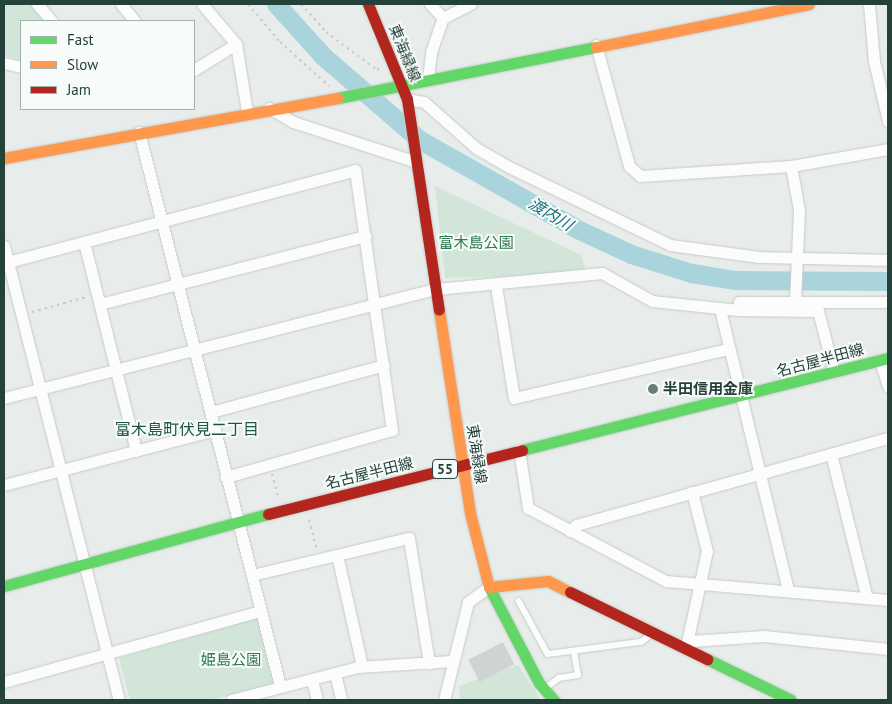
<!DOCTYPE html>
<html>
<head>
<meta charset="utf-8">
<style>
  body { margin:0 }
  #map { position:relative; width:892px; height:704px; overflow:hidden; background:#e8edeb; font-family:"PT Sans","Noto Sans JP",sans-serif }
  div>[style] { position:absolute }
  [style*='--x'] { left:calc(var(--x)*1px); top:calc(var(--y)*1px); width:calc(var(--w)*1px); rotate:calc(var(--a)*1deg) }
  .green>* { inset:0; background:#d1e6d8 }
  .river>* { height:19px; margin:-9.5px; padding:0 9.5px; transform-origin:9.5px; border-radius:9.5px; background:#a9d4db }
  .building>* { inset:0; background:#cfd4d2; transform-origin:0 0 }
  .path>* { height:2px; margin-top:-1px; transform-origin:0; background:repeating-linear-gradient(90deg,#c3ccca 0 2.5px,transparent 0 6.5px) }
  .roads { filter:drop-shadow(0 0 1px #c5cac8) drop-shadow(0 0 1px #c5cac8) }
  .lane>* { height:5.5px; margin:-2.75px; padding:0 2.75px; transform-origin:2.75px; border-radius:2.75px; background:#fcfcfc }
  .street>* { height:11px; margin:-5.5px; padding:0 5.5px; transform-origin:5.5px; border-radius:5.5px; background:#fcfcfc }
  .fast>* { height:11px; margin:-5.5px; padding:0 5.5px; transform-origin:5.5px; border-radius:5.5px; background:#63d668 }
  .slow>* { height:11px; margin:-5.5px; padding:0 5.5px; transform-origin:5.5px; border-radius:5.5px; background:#ff974d }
  .jam>* { height:11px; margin:-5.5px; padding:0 5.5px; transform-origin:5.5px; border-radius:5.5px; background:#b3261e }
  .dots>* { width:14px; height:14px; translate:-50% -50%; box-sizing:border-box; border:2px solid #f7fbf9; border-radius:50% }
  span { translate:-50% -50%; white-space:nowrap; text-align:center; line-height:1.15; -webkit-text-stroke:4px #f7fbf9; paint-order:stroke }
  .shield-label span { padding:1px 4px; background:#f7fbf9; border:1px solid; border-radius:4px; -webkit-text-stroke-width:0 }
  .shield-label { font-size:14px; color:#24423a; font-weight:700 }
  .street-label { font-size:15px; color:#24423a }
  .park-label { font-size:15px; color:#2d7a4b }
  .poi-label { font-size:15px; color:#24423a; font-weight:700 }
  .left { translate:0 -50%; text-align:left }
  .water-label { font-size:16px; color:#1c6f80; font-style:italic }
  .neighbourhood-label { font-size:16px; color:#1f5548 }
  .frame { position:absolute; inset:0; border:5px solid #24423a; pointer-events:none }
  .legend { position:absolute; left:20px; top:20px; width:175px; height:90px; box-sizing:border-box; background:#f7fbf9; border:1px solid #a3b1ad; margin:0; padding:6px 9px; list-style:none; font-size:15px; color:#24423a }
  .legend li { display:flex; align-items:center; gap:10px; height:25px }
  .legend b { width:25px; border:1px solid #a3b1ad }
</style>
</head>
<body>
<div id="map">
  <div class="green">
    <div style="clip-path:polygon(4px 4px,32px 4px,46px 21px,21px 21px,21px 60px,4px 55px)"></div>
    <div style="clip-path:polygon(435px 186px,581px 255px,587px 274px,445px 278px)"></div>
    <div style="clip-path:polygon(258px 618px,276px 683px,210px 700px,130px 700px,119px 658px)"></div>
    <div style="clip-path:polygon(518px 665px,541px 700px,460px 700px,459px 686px)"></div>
  </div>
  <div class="river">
    <div style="--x:276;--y:4;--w:70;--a:47.9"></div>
    <div style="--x:323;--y:56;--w:128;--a:40.9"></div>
    <div style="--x:420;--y:140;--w:180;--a:29.5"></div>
    <div style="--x:577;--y:229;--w:60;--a:24.8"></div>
    <div style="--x:631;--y:254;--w:63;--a:17.6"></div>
    <div style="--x:691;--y:273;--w:45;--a:9"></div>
    <div style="--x:735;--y:280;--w:153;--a:0.4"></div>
  </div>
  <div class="building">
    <div style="left:503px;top:642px;width:25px;height:39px;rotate:63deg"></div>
  </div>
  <div class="path">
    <div style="--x:248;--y:4;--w:50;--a:49.9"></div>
    <div style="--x:280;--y:42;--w:66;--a:41.9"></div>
    <div style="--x:301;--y:4;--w:38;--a:48"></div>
    <div style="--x:326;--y:32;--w:64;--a:36.7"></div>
    <div style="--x:377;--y:70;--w:4;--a:-34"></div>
    <div style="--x:32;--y:312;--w:56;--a:-15.5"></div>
    <div style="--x:272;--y:474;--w:23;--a:75"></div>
    <div style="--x:309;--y:520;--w:31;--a:75"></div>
  </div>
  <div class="roads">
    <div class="lane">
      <div style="--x:519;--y:601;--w:60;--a:61.3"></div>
      <div style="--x:548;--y:654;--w:94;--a:-7.4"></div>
      <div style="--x:641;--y:642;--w:14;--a:-36"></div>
      <div style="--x:544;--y:689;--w:19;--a:-36"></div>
      <div style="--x:559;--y:678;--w:19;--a:-9"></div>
      <div style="--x:578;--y:675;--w:23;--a:-100"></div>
    </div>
    <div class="street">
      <div style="--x:37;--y:4;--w:23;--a:49"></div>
      <div style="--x:121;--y:4;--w:22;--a:51"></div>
      <div style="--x:202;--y:4;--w:52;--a:49.6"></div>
      <div style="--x:236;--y:44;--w:68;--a:80.7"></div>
      <div style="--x:430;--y:4;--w:19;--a:47"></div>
      <div style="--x:869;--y:4;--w:57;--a:85"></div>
      <div style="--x:874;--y:61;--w:62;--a:76.9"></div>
      <div style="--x:596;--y:45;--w:125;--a:74.7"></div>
      <div style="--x:629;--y:166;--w:15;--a:42"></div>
      <div style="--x:640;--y:176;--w:151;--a:-3.8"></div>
      <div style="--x:791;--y:166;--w:98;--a:-9.9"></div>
      <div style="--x:4;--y:63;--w:17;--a:13"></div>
      <div style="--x:194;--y:70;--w:49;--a:-31.8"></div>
      <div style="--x:428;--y:78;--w:26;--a:-83"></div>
      <div style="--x:431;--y:52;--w:36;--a:-71"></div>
      <div style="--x:443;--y:18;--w:31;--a:-27"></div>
      <div style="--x:407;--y:99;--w:17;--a:10"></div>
      <div style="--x:424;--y:102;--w:69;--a:41.5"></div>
      <div style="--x:476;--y:148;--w:38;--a:30"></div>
      <div style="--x:509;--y:167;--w:179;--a:25.8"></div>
      <div style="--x:670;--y:245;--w:90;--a:7.7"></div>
      <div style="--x:759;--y:257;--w:129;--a:1.3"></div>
      <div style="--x:269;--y:108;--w:28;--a:30"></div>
      <div style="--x:293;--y:122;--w:130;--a:17.9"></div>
      <div style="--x:139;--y:132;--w:572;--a:75.72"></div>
      <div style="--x:791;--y:166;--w:45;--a:79.7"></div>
      <div style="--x:799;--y:210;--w:93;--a:92.5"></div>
      <div style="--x:84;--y:242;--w:215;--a:76"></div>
      <div style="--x:4;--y:246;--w:468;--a:75.8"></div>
      <div style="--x:8;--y:262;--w:359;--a:-14.8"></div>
      <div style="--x:355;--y:170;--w:263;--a:81.9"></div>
      <div style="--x:392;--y:430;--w:173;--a:164.2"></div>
      <div style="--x:496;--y:286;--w:113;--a:80.9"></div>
      <div style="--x:514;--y:398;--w:220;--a:-12.9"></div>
      <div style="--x:100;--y:304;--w:274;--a:-14.4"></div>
      <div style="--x:720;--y:309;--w:290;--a:76.4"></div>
      <div style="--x:739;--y:310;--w:8;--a:-90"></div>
      <div style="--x:739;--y:302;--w:149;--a:0"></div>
      <div style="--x:880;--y:360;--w:28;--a:73"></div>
      <div style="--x:4;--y:398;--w:446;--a:-14.2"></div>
      <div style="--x:436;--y:289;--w:167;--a:-5.5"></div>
      <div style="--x:602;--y:273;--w:57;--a:29.2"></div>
      <div style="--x:652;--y:301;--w:87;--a:5.9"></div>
      <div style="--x:739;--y:310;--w:79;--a:0.7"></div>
      <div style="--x:818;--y:311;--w:63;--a:75.3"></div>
      <div style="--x:211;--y:412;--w:179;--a:-15.2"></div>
      <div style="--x:519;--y:450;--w:59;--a:81.2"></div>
      <div style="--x:528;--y:508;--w:156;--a:27.9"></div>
      <div style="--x:666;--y:581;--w:223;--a:4.9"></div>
      <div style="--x:831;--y:454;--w:148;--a:76"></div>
      <div style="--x:4;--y:485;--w:218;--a:-14.6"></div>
      <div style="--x:570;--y:531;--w:8;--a:-45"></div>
      <div style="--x:576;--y:525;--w:324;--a:-15.6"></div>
      <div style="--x:337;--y:555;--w:114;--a:77.3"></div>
      <div style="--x:252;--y:575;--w:161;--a:-13.3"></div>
      <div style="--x:409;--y:538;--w:127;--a:80.9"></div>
      <div style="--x:690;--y:641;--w:74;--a:-3.9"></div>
      <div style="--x:764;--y:636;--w:125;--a:6"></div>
      <div style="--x:686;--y:647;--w:98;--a:-77.7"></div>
      <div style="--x:707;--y:551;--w:61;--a:-104.3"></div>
      <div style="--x:335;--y:673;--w:28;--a:77"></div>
      <div style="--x:312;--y:680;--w:21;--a:76"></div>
      <div style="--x:4;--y:682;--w:262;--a:-15.5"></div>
      <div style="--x:231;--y:700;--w:131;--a:-14.6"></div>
      <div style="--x:358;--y:667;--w:94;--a:-3.7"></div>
      <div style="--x:444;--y:700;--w:101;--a:-76.2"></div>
      <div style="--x:468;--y:602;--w:26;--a:-36"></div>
    </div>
    <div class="fast">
      <div style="--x:338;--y:98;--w:263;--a:-11.2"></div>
      <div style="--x:522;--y:450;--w:377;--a:-14.1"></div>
      <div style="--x:4;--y:586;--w:274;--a:-15.3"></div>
      <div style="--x:489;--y:587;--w:108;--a:62.5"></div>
      <div style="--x:539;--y:683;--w:23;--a:49"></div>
      <div style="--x:707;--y:659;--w:93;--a:26"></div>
    </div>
    <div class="slow">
      <div style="--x:596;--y:47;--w:217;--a:-11.4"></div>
      <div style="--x:4;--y:158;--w:339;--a:-10.2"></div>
      <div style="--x:439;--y:310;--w:205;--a:81.3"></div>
      <div style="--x:470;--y:513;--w:76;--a:75.6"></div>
      <div style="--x:489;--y:587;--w:59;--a:-5.8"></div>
      <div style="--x:548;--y:581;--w:25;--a:27"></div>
    </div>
    <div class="jam">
      <div style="--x:368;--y:4;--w:103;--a:67.7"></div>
      <div style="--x:407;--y:99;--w:213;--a:81.4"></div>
      <div style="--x:268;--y:514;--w:262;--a:-14.1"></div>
      <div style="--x:570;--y:592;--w:153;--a:26.1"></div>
    </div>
  </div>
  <div class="dots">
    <div style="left:653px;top:389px;background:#697e78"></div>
  </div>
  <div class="shield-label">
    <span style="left:445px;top:469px">55</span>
  </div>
  <div class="street-label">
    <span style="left:405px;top:53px;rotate:68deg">東海緑線</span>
    <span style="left:820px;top:360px;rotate:-15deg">名古屋半田線</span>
    <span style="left:477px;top:454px;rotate:81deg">東海緑線</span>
    <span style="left:369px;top:473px;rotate:-14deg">名古屋半田線</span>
  </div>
  <div class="park-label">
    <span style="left:476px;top:243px">富木島公園</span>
    <span style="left:231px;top:660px">姫島公園</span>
  </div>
  <div class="poi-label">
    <span class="left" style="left:663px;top:389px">半田信用金庫</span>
  </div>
  <div class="water-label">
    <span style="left:551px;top:214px;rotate:31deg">渡内川</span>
  </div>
  <div class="neighbourhood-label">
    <span style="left:187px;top:429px">富木島町伏見二丁目</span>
  </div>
  <div class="frame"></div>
  <ul class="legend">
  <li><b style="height:6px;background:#63d668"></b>Fast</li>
  <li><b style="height:6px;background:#ff974d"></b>Slow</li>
  <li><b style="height:6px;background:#b3261e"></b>Jam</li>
  </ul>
</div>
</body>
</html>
